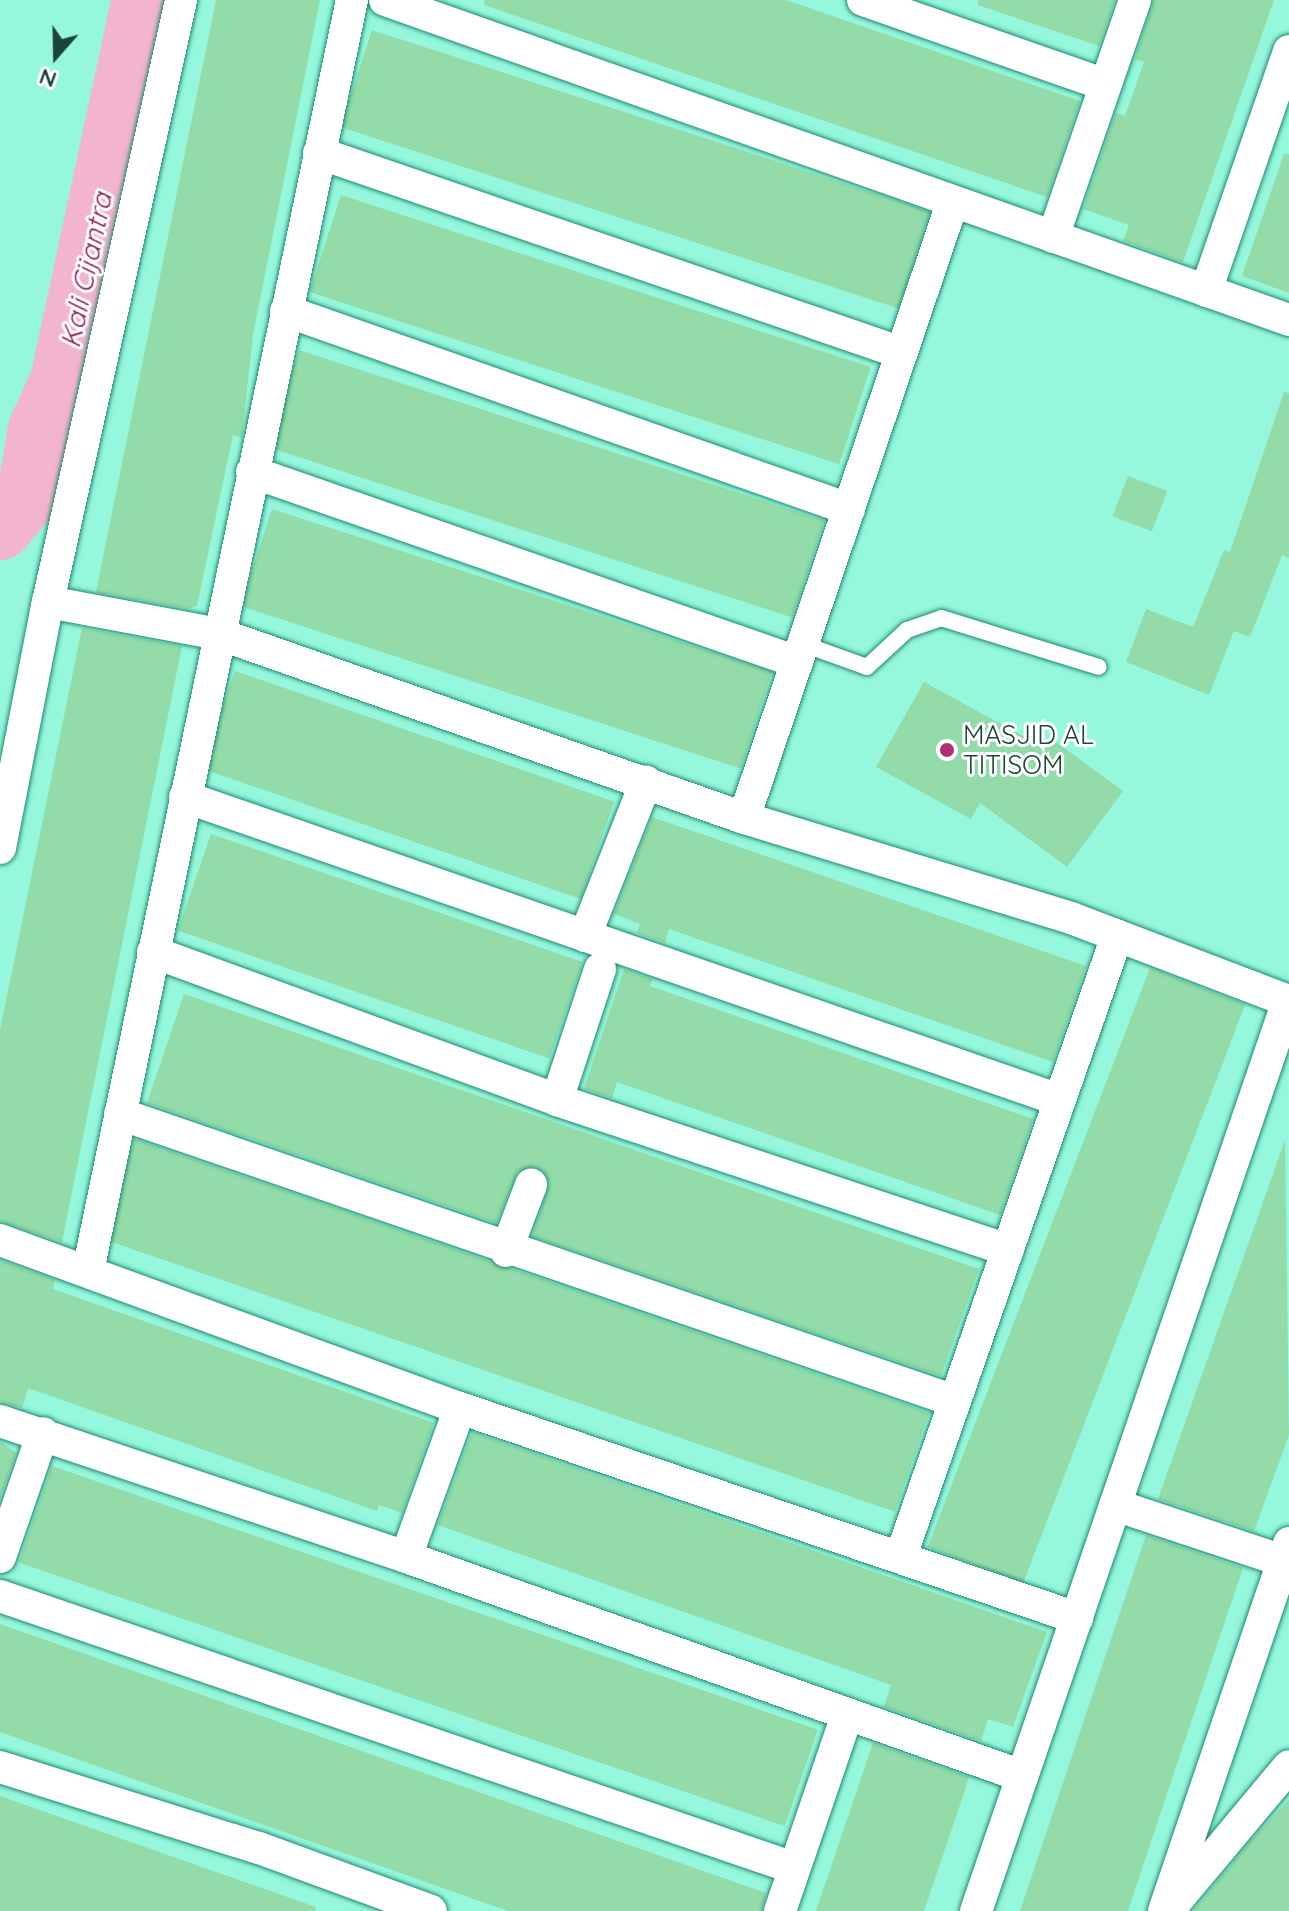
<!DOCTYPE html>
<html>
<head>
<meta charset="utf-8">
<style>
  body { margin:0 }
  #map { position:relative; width:1289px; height:1911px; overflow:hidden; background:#95f7db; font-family:Quicksand,sans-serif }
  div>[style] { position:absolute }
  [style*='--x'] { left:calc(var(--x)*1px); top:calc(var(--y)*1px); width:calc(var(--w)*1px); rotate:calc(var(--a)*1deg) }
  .river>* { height:64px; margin:-32px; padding:0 32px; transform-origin:32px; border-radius:32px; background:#f3b4cd }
  .building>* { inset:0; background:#93dca9; transform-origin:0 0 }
  .roads { filter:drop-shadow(0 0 2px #1d8a72) drop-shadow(0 0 2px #1d8a72) }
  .lane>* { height:16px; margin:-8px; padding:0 8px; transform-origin:8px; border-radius:8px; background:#fff }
  .street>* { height:32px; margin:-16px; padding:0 16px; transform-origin:16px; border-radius:16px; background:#fff }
  .dots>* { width:22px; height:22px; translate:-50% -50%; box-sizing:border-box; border:4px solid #fff; border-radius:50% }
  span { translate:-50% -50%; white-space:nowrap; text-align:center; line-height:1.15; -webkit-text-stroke:6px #fff; paint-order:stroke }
  .poi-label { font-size:26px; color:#1c453a }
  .left { translate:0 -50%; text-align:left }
  .water-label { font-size:28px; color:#941d5d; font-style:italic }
  .north { position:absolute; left:16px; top:16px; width:80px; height:80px; -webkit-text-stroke:6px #fff; paint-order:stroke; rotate:200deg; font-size:22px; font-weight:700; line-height:32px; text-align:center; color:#1c453a }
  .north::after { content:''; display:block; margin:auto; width:28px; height:36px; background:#1c453a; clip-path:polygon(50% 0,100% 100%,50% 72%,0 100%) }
</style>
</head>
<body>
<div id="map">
  <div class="river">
    <div style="--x:0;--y:528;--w:45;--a:-49.5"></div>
    <div style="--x:29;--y:494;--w:66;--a:-80.4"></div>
    <div style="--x:40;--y:429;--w:53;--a:-65.4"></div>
    <div style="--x:62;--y:381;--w:390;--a:-77.9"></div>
  </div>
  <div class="building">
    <div style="clip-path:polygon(216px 0,320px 0,253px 334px,242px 438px,233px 435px,197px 606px,189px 609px,96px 592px)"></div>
    <div style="clip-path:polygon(485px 0,786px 0,1080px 101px,1047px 197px,484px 5px)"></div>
    <div style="clip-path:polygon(978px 0,1115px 0,1099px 46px,978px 5px)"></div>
    <div style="clip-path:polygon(1154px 0,1274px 0,1183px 262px,1123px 241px,1129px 225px,1083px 209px,1116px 113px,1125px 116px,1144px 62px,1135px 59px)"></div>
    <div style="left:372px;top:30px;width:587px;height:102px;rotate:18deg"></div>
    <div style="clip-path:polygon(1284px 154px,1289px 154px,1289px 293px,1242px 276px)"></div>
    <div style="left:341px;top:195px;width:557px;height:102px;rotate:18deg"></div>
    <div style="left:299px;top:350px;width:552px;height:102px;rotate:18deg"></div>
    <div style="clip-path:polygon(1284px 392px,1289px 393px,1289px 558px,1282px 555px,1250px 637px,1234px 631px,1209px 695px,1126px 662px,1146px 609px,1193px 627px,1224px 550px,1230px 552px)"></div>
    <div style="left:1128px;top:476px;width:42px;height:43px;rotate:21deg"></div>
    <div style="left:272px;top:509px;width:526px;height:102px;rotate:18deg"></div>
    <div style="clip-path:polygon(82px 628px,182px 646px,62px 1242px,0 1221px,0 1030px)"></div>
    <div style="left:235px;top:671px;width:401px;height:103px;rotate:19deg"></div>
    <div style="clip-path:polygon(924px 682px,1045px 748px,1052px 739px,1123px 791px,1067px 867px,980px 803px,971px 819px,876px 767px)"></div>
    <div style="clip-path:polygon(652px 817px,1086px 966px,1053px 1062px,669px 929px,665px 943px,637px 933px,640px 924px,614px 914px)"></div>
    <div style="left:211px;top:834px;width:393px;height:102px;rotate:19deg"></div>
    <div style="left:1150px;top:968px;width:102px;height:620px;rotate:21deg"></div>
    <div style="clip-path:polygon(624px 969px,653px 979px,650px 986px,1033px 1119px,1000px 1215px,617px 1082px,612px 1098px,584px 1089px)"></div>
    <div style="clip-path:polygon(184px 994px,979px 1269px,941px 1376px,532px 1236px,550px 1183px,537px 1167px,518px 1171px,496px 1223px,147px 1103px)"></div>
    <div style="left:135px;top:1139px;width:840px;height:105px;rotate:19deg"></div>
    <div style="clip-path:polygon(1285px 1140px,1289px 1435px,1254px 1531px,1158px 1499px)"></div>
    <div style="clip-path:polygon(0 1260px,55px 1280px,53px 1289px,434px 1423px,402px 1513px,379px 1505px,377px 1511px,28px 1388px,22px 1408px,0 1403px)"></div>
    <div style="clip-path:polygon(472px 1432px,1047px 1632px,1013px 1727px,988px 1719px,981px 1741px,884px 1707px,891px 1685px,438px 1525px)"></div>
    <div style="clip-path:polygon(0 1441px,16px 1453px,0 1499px)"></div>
    <div style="left:52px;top:1466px;width:810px;height:102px;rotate:19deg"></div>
    <div style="clip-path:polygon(1146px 1535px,1243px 1568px,1178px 1761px,1128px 1911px,1020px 1911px)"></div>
    <div style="clip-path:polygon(0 1624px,766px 1893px,762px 1911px,508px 1911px,0 1732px)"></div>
    <div style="clip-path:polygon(873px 1743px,969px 1777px,964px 1793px,924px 1911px,816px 1911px)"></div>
    <div style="clip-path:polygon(0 1796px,316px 1907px,315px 1911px,0 1911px)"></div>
    <div style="clip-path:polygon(1289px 1800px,1289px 1911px,1193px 1911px,1252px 1839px)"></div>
  </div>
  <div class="roads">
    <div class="lane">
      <div style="--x:803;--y:644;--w:68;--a:19.8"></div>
      <div style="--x:867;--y:667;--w:54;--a:-42.8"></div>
      <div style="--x:907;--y:630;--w:36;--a:-19"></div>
      <div style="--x:941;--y:618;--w:165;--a:17.2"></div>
    </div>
    <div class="street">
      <div style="--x:385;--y:0;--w:959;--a:19.49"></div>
      <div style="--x:863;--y:0;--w:257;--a:19.3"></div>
      <div style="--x:319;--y:153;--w:616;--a:18.93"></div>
      <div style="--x:1053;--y:237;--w:251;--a:-70.9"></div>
      <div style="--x:1206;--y:291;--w:254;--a:-70.9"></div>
      <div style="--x:286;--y:311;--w:597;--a:19.38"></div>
      <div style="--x:252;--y:472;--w:577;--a:19.22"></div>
      <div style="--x:48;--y:602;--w:174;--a:10.6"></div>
      <div style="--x:219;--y:634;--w:556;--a:19.31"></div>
      <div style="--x:744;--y:818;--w:342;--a:17"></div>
      <div style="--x:1071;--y:918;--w:232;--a:20.9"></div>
      <div style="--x:1288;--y:1001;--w:962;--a:108.92"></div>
      <div style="--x:185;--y:797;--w:925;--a:19.12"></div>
      <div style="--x:744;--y:818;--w:651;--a:-71.29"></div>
      <div style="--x:0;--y:848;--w:251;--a:-79"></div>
      <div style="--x:48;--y:602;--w:617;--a:-77.54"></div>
      <div style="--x:585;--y:936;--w:166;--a:-68.4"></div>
      <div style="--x:153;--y:952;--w:430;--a:20.1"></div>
      <div style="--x:557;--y:1100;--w:475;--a:18.4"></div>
      <div style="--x:557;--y:1100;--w:138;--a:-71.8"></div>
      <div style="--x:120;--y:1114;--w:883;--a:18.97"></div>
      <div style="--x:0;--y:1240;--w:490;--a:20.1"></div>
      <div style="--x:460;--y:1408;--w:652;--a:18.8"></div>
      <div style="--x:506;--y:1251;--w:71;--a:-69.3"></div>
      <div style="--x:88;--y:1271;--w:1298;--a:-78.27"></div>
      <div style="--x:0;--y:1421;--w:428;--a:18.5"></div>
      <div style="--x:406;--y:1557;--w:654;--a:19.57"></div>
      <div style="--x:1115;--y:1505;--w:177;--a:18.4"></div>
      <div style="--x:901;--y:1556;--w:657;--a:-70.79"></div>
      <div style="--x:0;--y:1557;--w:131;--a:-70.9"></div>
      <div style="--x:406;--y:1557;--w:158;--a:-70.1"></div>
      <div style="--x:0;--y:1596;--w:839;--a:18.91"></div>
      <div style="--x:0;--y:1767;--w:271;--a:17.4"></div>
      <div style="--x:259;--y:1848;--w:183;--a:20.1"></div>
      <div style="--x:1172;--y:1906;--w:182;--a:-50.1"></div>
      <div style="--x:780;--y:1911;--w:207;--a:-71.1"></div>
      <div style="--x:1164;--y:1911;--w:389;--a:-71.2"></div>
    </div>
  </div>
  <div class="dots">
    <div style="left:947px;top:750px;background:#b32e73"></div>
  </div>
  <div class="poi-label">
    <span class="left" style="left:963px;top:750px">MASJID AL<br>TITISOM</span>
  </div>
  <div class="water-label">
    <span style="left:86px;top:270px;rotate:-78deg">Kali Cijantra</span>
  </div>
  <div class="north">N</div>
</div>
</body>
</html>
